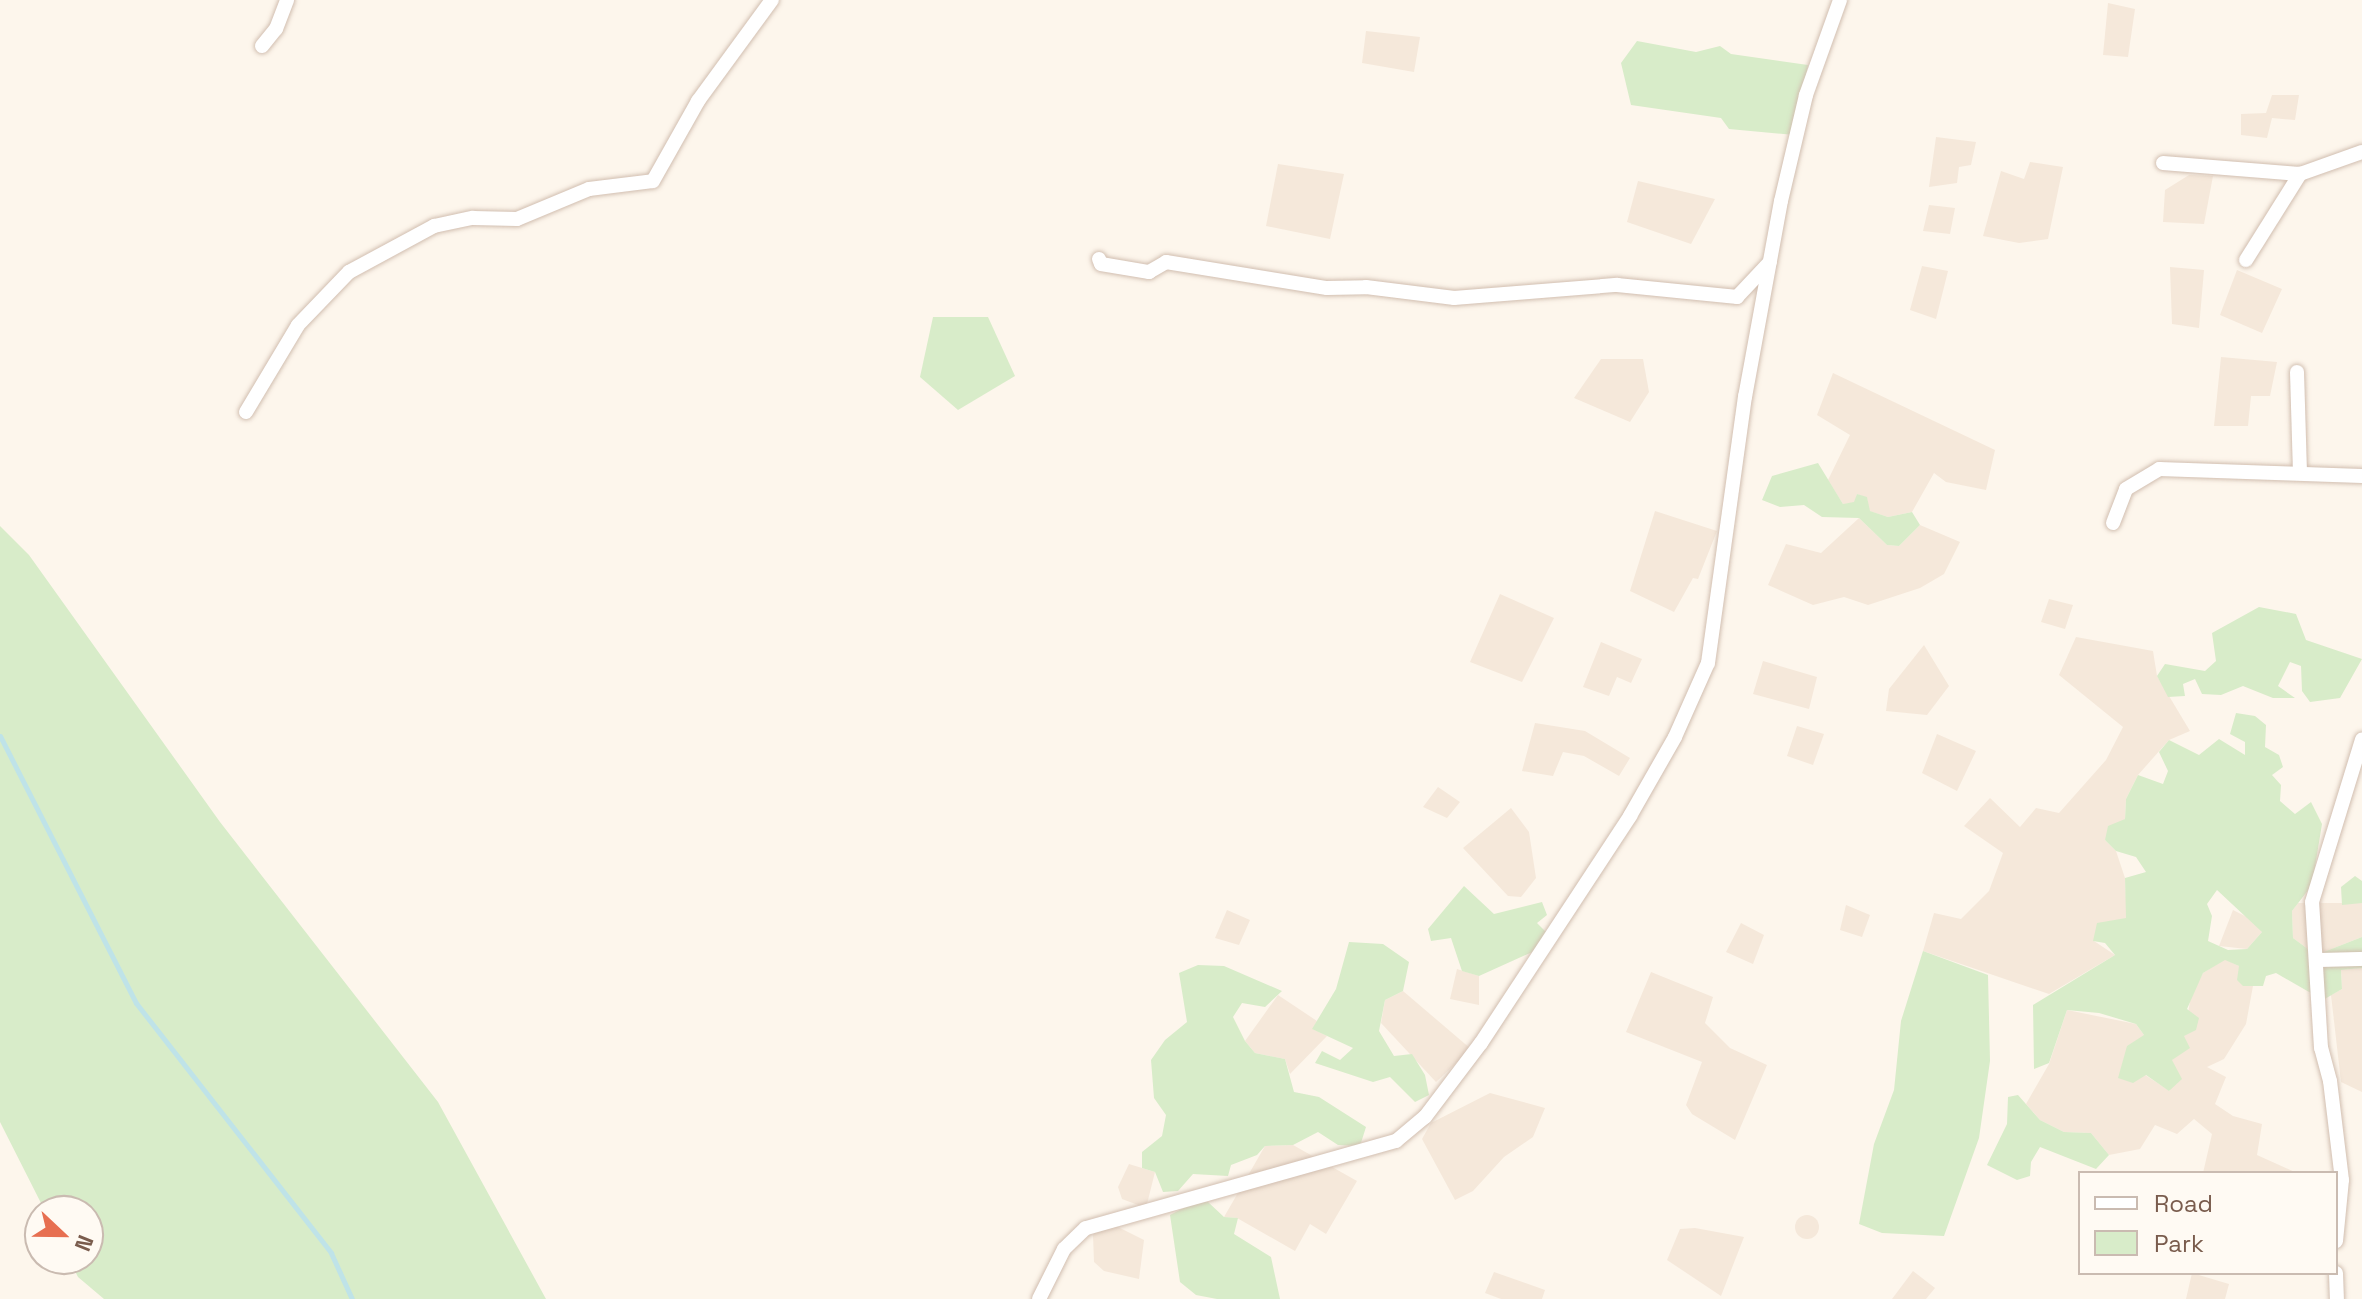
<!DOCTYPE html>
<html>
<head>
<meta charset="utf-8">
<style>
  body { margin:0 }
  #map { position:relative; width:2362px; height:1299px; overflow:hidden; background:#fdf6ec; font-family:"Space Grotesk",sans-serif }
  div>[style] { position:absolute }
  .residential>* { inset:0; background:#f5e8da }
  .round { border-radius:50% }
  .green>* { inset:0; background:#d8ecc9 }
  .stream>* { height:5px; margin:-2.5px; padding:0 2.5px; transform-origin:2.5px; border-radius:2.5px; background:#bfe3e8 }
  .roads { filter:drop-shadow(0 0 2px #d1beb0) drop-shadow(0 0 2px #d1beb0) }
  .street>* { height:14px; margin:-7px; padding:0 7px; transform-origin:7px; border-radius:7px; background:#fff }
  span { translate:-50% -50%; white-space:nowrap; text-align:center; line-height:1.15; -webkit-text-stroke:6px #fffaf3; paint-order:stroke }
  .legend { position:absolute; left:2078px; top:1171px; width:260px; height:104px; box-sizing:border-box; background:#fffaf3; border:2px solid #cabbb1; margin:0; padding:10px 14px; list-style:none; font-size:24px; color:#7a5c4d }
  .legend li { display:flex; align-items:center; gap:16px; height:40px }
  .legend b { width:40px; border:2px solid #cabbb1 }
  .north { position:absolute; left:24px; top:1195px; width:80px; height:80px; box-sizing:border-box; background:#fffaf3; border:2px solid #cabbb1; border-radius:50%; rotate:112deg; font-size:22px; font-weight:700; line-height:32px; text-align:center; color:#7a5c4d }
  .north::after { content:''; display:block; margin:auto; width:28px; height:36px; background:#e76f51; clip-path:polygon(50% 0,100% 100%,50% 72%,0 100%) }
</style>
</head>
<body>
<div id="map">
  <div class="residential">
    <div style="clip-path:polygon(2108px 3px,2135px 9px,2128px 57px,2103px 55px)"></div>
    <div style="clip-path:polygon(1366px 31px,1420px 37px,1414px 72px,1362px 63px)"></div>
    <div style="clip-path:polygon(2272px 95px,2299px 95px,2295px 120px,2272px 118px,2267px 138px,2241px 135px,2241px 114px,2266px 113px)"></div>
    <div style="clip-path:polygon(1936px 137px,1976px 142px,1971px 165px,1959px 167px,1957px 183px,1929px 187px)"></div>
    <div style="clip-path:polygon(2030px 162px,2063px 167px,2048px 239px,2019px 243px,1983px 236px,2001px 171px,2024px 179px)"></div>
    <div style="clip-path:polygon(1278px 164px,1344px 174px,1330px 239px,1266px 226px)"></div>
    <div style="clip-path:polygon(2189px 175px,2213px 176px,2204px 224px,2163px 222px,2165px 190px)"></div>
    <div style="clip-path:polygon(1638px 181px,1715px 199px,1691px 244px,1627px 222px)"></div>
    <div style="clip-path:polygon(1929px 205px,1955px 208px,1950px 234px,1923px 231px)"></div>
    <div style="clip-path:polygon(1922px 266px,1948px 271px,1936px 319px,1910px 310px)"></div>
    <div style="clip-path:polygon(2170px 267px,2204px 270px,2199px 328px,2172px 324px)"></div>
    <div style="clip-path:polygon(2237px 270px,2282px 289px,2262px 333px,2220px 315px)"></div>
    <div style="clip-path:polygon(2221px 357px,2277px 362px,2270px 396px,2251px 396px,2248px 426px,2214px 426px)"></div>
    <div style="clip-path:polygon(1601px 359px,1643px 359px,1649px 392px,1630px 422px,1574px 398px)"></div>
    <div style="clip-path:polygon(1833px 373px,1995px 450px,1986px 490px,1946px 482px,1934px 473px,1912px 512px,1888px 517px,1869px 511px,1867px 498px,1857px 494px,1855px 503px,1843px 504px,1828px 480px,1850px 435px,1817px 415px)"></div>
    <div style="clip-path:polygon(1655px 511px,1717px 531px,1698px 579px,1693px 578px,1674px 612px,1630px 591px)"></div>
    <div style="clip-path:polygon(1859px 518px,1887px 545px,1899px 546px,1920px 525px,1960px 542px,1944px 574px,1920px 588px,1868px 605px,1844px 597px,1813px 605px,1768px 585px,1786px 544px,1821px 553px)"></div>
    <div style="clip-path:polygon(1500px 594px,1554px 618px,1522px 682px,1470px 662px)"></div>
    <div style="clip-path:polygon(2049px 599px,2073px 605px,2065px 629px,2041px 622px)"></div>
    <div style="clip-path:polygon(2076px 637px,2153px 651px,2157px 676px,2190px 731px,2169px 740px,2138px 775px,2126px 799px,2125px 819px,2105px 840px,2116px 851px,2125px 878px,2127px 918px,2094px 941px,2115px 955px,2049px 994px,1923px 951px,1934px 913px,1961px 919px,1989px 891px,2003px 853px,1964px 826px,1990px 798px,2020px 827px,2036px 808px,2059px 813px,2106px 760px,2123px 727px,2059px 675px)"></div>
    <div style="clip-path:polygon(1601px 642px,1642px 659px,1631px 683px,1617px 677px,1609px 696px,1583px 687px)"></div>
    <div style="clip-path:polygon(1924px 645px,1949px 686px,1927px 715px,1886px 711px,1889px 689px)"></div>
    <div style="clip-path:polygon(1763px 661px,1817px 677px,1809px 709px,1753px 694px)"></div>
    <div style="clip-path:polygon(1535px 723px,1585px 731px,1630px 758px,1619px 776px,1584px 756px,1563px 752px,1553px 776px,1522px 771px)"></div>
    <div style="clip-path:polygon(1797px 726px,1824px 734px,1813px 765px,1787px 756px)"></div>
    <div style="clip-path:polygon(1937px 734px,1976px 751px,1957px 791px,1922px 773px)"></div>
    <div style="clip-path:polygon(1438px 787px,1460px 802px,1447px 818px,1423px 807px)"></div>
    <div style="clip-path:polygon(1511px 808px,1529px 832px,1536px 878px,1521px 897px,1508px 896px,1463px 848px)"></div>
    <div style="clip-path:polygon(2298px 903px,2362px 903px,2362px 937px,2316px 955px,2293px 938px,2292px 911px)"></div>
    <div style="clip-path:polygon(1846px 905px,1870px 915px,1862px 937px,1840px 930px)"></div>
    <div style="clip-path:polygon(1227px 910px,1250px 920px,1239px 945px,1215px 938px)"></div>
    <div style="clip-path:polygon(2233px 910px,2255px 921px,2262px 932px,2247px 949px,2219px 946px)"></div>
    <div style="clip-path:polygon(1741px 923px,1764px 935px,1753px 964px,1726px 952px)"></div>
    <div style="clip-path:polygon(2225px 959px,2239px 966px,2243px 986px,2253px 986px,2246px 1024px,2224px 1059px,2207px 1067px,2226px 1077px,2215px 1104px,2233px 1116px,2262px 1124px,2257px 1155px,2297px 1173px,2203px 1173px,2212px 1134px,2194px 1119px,2177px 1134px,2155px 1125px,2140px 1149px,2109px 1155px,2091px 1133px,2064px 1132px,2040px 1120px,2026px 1104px,2049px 1064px,2067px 1010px,2136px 1024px,2144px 1035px,2145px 1075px,2170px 1091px,2172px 1060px,2184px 1036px,2191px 996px,2203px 973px)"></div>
    <div style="clip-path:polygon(2362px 968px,2362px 1092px,2341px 1082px,2331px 995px,2342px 989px,2341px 970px)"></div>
    <div style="clip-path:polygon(1457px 969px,1479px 976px,1479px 1005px,1450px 999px)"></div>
    <div style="clip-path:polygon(1651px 972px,1713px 997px,1705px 1023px,1730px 1048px,1767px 1065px,1735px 1140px,1692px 1114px,1686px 1105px,1702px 1062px,1626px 1032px)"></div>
    <div style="clip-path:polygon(1403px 991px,1471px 1049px,1436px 1082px,1381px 1023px,1385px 1000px)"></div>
    <div style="clip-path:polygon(1278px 995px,1317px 1021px,1313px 1029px,1327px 1036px,1290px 1074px,1285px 1059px,1255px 1053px,1245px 1041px)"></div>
    <div style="clip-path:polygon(1490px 1093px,1545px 1108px,1533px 1137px,1504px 1157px,1473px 1191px,1455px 1200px,1422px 1139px,1431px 1123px)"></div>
    <div style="clip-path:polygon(1293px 1145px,1357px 1181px,1326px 1234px,1310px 1224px,1295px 1251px,1237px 1218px,1224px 1217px,1265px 1146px)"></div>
    <div style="clip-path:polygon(1129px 1164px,1155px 1172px,1146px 1208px,1122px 1199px,1118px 1187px)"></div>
    <div class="round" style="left:1795px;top:1215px;width:24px;height:24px"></div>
    <div style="clip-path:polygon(1100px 1218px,1144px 1240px,1139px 1279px,1104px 1271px,1094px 1262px,1093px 1235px)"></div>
    <div style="clip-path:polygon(1695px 1228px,1744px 1237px,1721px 1296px,1667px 1260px,1680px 1229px)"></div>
    <div style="clip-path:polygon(1913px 1271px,1935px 1288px,1926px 1299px,1892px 1299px)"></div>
    <div style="clip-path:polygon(1494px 1272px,1545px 1290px,1542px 1299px,1501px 1299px,1485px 1293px)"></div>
    <div style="clip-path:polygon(2192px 1273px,2229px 1284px,2225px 1299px,2186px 1299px)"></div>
  </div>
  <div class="green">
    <div style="clip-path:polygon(1637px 41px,1696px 52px,1720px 46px,1731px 54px,1808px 65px,1795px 135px,1729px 129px,1721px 118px,1631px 105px,1621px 63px)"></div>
    <div style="clip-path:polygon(933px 317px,988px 317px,1015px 376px,958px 410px,920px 377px)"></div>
    <div style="clip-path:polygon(1818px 463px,1843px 504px,1854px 502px,1857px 494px,1867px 497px,1870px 511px,1888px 517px,1912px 512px,1920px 525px,1899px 546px,1887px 545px,1859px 518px,1822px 517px,1804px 505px,1780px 507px,1762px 500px,1772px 476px)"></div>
    <div style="clip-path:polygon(0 526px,29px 555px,220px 822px,438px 1102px,546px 1299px,104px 1299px,78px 1277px,69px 1259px,88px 1259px,88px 1211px,45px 1211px,0 1122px)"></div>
    <div style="clip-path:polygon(2259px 607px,2296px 614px,2306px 640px,2362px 659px,2340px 698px,2310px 702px,2302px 691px,2301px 666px,2290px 662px,2278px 686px,2295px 698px,2273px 698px,2243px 686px,2221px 695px,2202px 694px,2195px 679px,2183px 684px,2185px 696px,2168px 697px,2157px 676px,2165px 664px,2205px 671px,2216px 661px,2212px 633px)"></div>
    <div style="clip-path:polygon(evenodd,2236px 713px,2255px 716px,2266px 725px,2265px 747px,2279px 755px,2283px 767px,2272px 775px,2281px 785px,2280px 801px,2295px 814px,2311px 802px,2322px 824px,2312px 885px,2292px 911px,2293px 938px,2316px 955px,2362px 937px,2362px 968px,2341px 970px,2342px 989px,2323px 1000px,2276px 973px,2266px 976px,2263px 986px,2243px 986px,2237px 980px,2239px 966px,2225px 960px,2203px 973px,2187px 1009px,2199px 1018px,2196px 1030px,2184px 1036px,2190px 1048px,2172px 1060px,2182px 1079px,2169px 1091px,2146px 1075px,2133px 1083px,2118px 1078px,2127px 1046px,2144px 1035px,2136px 1024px,2099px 1013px,2067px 1010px,2049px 1063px,2034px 1069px,2033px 1005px,2115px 955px,2105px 943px,2093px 941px,2097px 923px,2126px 918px,2125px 878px,2146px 872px,2136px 857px,2116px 851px,2105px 840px,2108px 826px,2125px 819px,2126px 799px,2138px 775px,2163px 784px,2168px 771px,2159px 752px,2169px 740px,2199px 755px,2219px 739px,2245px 755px,2245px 742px,2230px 734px,2236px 713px,2217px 890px,2262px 932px,2247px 949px,2228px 950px,2208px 941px,2212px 916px,2207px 904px,2217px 890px)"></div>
    <div style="clip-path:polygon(2355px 876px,2362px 881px,2362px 903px,2342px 905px,2341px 887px)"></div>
    <div style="clip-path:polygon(1464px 886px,1494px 914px,1542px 902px,1547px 915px,1537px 923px,1547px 933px,1541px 948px,1479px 976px,1462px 971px,1451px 938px,1431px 941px,1428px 929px)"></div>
    <div style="clip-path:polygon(1349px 942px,1383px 944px,1409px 962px,1403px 991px,1385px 1000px,1379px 1031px,1394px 1056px,1412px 1054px,1425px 1075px,1429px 1095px,1415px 1102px,1390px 1077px,1373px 1082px,1315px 1063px,1322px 1051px,1340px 1060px,1353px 1048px,1312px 1029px,1336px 989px)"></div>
    <div style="clip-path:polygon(1923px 951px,1988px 975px,1990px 1061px,1979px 1138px,1944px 1236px,1882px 1233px,1859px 1224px,1874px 1144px,1894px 1090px,1901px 1021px)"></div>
    <div style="clip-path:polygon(1198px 965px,1224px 966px,1282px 991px,1265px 1007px,1242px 1003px,1233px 1017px,1245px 1041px,1255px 1053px,1285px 1059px,1294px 1092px,1319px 1097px,1366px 1127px,1360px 1146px,1338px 1145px,1318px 1132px,1293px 1145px,1265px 1146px,1257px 1155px,1231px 1165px,1228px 1176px,1193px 1174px,1178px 1191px,1163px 1192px,1155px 1172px,1142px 1168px,1142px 1152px,1162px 1136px,1166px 1115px,1154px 1098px,1151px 1060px,1165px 1040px,1187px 1022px,1179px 973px)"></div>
    <div style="clip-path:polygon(2018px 1095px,2040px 1120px,2064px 1132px,2091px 1133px,2109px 1155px,2096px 1169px,2040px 1147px,2031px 1162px,2030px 1176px,2017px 1180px,1987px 1165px,2007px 1124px,2008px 1097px)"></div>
    <div style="clip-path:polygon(1195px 1202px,1208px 1202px,1224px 1217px,1238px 1218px,1234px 1234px,1271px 1257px,1280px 1299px,1217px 1299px,1196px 1295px,1180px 1282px,1170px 1215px)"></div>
  </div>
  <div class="stream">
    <div style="left:0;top:736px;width:300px;rotate:63deg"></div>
    <div style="left:136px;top:1003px;width:317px;rotate:52deg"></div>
    <div style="left:331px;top:1253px;width:51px;rotate:65.5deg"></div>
  </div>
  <div class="roads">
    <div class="street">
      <div style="left:262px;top:46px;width:22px;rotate:-51deg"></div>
      <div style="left:276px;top:29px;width:31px;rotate:-69deg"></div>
      <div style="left:2163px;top:163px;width:137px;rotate:4.6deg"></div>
      <div style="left:2300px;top:174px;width:66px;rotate:-19.5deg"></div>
      <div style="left:1099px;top:259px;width:5px;rotate:68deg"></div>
      <div style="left:1101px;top:264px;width:49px;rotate:9.5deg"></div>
      <div style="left:1149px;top:272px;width:20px;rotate:-30deg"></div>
      <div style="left:1166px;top:262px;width:163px;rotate:9.2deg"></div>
      <div style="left:1327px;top:288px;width:39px;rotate:-1deg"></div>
      <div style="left:1366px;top:287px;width:89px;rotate:7.1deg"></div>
      <div style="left:1454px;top:298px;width:164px;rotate:-4.6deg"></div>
      <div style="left:1617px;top:285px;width:121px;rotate:5.7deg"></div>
      <div style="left:1737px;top:297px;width:48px;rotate:-46.7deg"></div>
      <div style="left:2246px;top:260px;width:102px;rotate:-57.9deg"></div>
      <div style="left:2297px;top:372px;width:100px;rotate:88.3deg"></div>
      <div style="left:246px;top:412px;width:101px;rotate:-59.1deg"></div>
      <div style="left:298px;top:325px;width:74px;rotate:-46.1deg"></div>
      <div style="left:349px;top:272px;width:97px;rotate:-28.4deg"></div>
      <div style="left:434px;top:226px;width:40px;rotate:-12deg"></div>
      <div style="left:473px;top:218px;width:44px;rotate:1.3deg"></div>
      <div style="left:517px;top:219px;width:78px;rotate:-22.6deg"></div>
      <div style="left:589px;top:189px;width:64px;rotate:-7.1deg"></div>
      <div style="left:653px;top:181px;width:92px;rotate:-60.6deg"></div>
      <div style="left:698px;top:101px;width:125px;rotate:-53.8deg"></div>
      <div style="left:2113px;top:523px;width:36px;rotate:-69deg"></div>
      <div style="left:2126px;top:489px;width:39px;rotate:-31deg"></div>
      <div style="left:2159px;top:469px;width:203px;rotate:2deg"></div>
      <div style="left:2317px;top:960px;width:45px;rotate:-1.3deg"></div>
      <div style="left:2336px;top:1241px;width:61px;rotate:-84.4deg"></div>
      <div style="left:2342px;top:1180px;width:100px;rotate:-96.9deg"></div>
      <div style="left:2330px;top:1081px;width:34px;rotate:-105deg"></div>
      <div style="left:2321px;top:1048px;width:146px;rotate:-93.5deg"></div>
      <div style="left:2312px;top:902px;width:170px;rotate:-72.9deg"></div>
      <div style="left:2336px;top:1273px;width:26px;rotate:88deg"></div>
      <div style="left:1039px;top:1299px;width:56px;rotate:-63.4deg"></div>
      <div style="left:1064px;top:1249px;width:30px;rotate:-44deg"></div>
      <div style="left:1086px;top:1228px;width:322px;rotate:-15.7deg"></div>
      <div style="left:1396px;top:1141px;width:38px;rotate:-40deg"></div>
      <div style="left:1425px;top:1117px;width:93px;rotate:-52.9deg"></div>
      <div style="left:1481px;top:1043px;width:272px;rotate:-56.7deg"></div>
      <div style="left:1630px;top:816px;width:91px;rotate:-60.3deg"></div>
      <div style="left:1675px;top:737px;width:81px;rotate:-66deg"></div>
      <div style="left:1708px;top:663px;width:269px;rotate:-82.1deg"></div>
      <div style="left:1745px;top:397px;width:199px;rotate:-79.6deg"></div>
      <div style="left:1781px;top:201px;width:109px;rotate:-76.7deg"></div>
      <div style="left:1806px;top:95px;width:101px;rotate:-70.3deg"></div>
    </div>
  </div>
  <ul class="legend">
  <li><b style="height:10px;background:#fff"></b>Road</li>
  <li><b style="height:22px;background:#d8ecc9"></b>Park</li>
  </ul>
  <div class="north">N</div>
</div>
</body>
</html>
